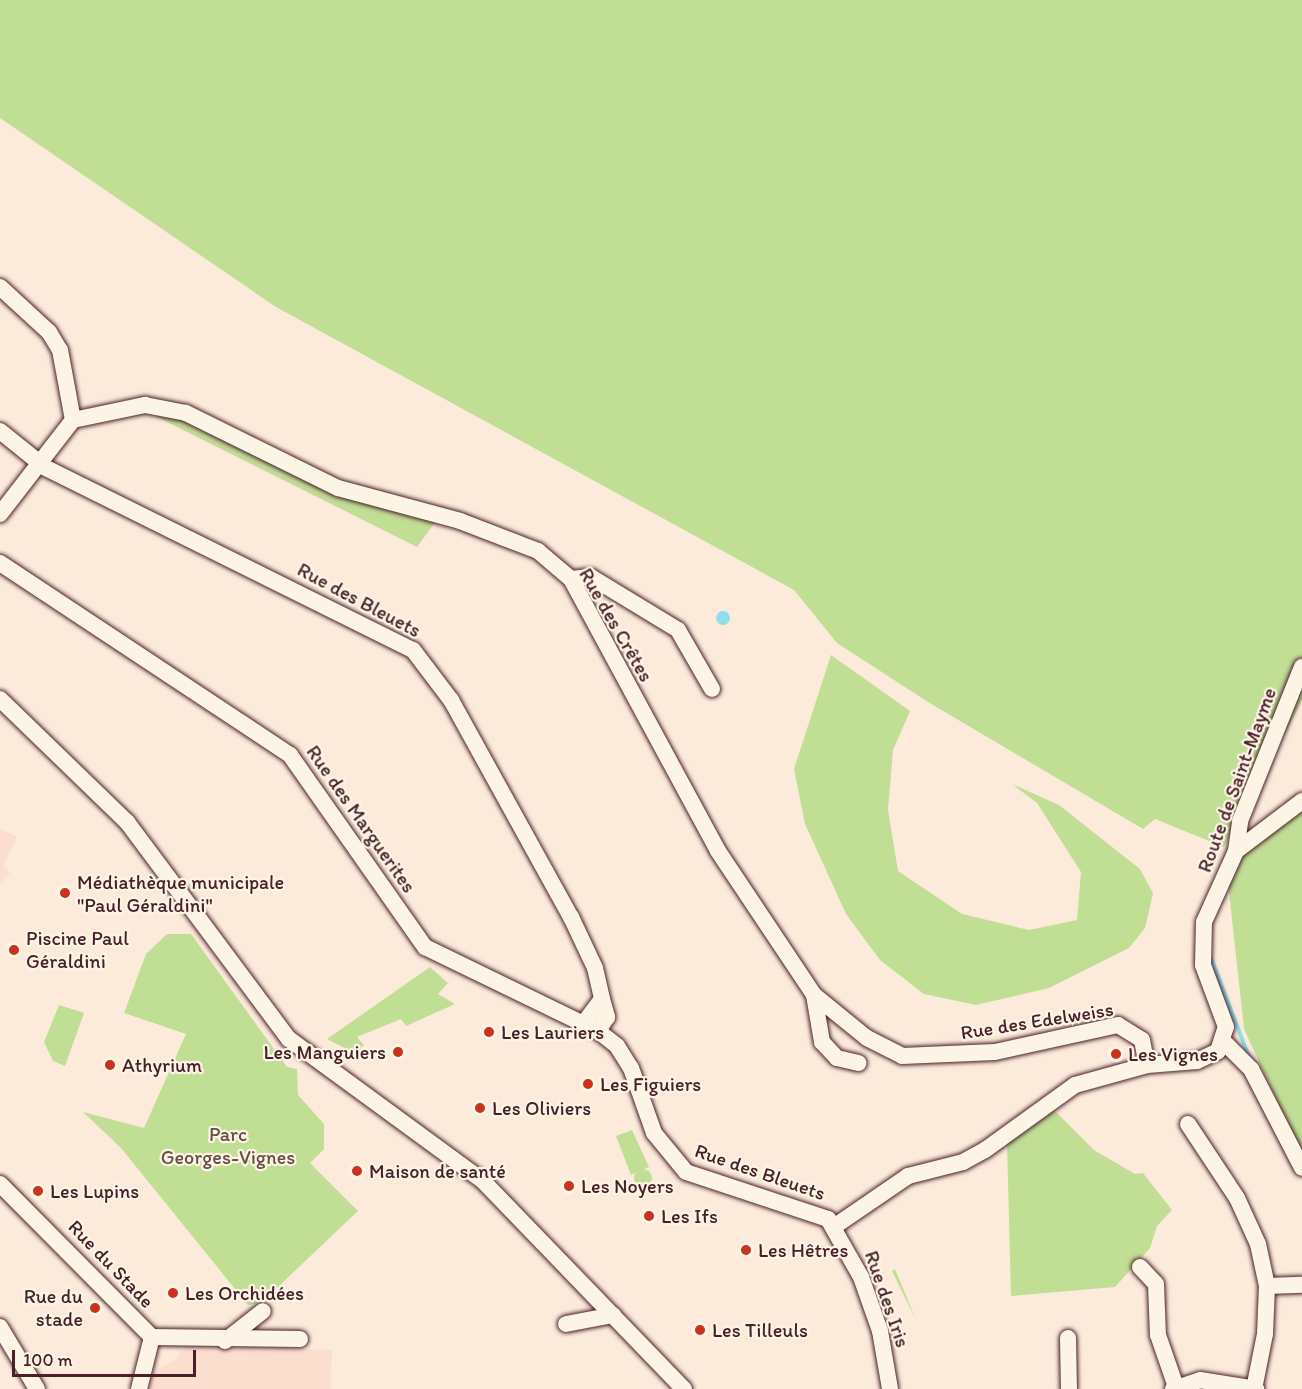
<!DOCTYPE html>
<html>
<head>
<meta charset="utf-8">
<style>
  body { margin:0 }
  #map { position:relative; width:1302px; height:1389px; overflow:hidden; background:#fcebdb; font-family:Itim,sans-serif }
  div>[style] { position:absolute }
  .built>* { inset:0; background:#fcdecf }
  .green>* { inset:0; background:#c1de95 }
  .round { border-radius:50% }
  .water>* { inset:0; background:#8fdfeb }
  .stream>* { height:4px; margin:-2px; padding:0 2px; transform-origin:2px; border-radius:2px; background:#8fdfeb }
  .roads { filter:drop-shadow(0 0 2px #4a1f2b) drop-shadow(0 0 2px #4a1f2b) }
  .minor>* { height:16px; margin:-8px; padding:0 8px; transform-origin:8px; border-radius:8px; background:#fcf5e5 }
  .dots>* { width:16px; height:16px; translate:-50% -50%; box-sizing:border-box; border:3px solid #fcf5e5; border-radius:50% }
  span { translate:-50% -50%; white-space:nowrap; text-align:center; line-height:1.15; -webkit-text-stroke:4.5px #fcf5e5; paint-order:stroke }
  .street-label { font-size:20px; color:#4a1f2b }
  .poi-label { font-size:20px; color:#4a1f2b }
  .left { translate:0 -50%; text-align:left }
  .right { translate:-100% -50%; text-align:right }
  .park-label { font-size:20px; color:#684f46 }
  .scale { position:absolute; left:12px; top:1350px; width:184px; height:27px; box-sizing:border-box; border:3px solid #4a1f2b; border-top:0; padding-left:8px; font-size:18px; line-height:21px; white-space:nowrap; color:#4a1f2b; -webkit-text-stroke:4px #fcf5e5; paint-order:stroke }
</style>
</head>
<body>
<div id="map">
  <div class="built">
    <div style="clip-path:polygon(0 829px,17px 837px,3px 865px,10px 873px,0 883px)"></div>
    <div style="clip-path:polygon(186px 1346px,332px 1350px,331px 1389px,150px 1389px,154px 1371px,176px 1359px)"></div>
  </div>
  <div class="green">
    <div style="clip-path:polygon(0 0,1302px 0,1302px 701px,1224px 847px,1155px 819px,1143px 829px,928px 702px,837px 643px,794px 590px,276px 307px,0 118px)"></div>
    <div style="clip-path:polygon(155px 416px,183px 418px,436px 521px,417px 547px)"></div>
    <div style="clip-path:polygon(831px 655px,910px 711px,893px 750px,888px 810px,898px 871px,962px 914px,1029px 930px,1077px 920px,1081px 872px,1037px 803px,1012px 784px,1059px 805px,1140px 869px,1153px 893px,1145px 928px,1129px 948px,1049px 988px,976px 1005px,924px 994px,880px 960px,846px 914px,805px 824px,794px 769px)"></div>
    <div style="clip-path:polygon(1302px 803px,1302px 1156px,1244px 1029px,1226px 864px)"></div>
    <div style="clip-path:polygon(167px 934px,191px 934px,287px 1067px,297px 1069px,298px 1095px,324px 1124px,324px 1149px,310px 1163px,358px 1211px,261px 1303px,248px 1305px,121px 1148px,83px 1112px,144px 1128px,186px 1034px,124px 1013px,146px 954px)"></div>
    <div style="clip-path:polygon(430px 967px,448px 983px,438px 994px,455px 1004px,406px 1026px,401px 1019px,357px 1037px,364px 1045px,354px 1053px,327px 1039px)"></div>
    <div style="clip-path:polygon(59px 1005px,84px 1013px,65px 1066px,53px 1061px,44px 1042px)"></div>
    <div style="clip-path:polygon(1053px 1109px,1094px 1150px,1135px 1174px,1143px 1173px,1172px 1210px,1157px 1226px,1150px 1248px,1115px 1287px,1011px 1296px,1007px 1144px)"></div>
    <div style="clip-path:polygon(632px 1130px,649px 1167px,631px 1175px,616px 1136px)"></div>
    <div class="round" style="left:634px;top:1169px;width:18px;height:18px"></div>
    <div style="clip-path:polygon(895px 1269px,916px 1320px,892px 1271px)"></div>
  </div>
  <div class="water">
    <div class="round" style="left:716px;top:611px;width:14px;height:14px"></div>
  </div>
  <div class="stream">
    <div style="left:1211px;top:958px;width:106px;rotate:69deg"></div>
  </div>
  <div class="roads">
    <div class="minor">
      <div style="left:0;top:287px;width:67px;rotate:42.6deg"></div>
      <div style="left:49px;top:332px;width:21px;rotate:59deg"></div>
      <div style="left:60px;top:350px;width:71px;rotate:79.5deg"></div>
      <div style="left:73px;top:420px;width:74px;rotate:-11.8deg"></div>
      <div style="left:145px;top:405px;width:42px;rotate:11deg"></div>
      <div style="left:186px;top:413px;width:169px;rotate:26.3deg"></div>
      <div style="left:338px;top:488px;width:126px;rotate:15.1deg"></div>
      <div style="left:460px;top:521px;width:84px;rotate:21deg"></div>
      <div style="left:538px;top:551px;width:43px;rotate:40.3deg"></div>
      <div style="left:571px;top:579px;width:309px;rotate:61.6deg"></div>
      <div style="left:718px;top:851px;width:173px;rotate:56.3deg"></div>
      <div style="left:814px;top:995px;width:48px;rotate:80.3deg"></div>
      <div style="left:822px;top:1042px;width:22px;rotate:47deg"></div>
      <div style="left:837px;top:1058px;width:22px;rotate:13deg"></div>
      <div style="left:0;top:431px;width:59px;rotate:38.8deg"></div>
      <div style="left:46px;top:468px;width:410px;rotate:26.4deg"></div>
      <div style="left:413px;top:650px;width:63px;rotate:52.8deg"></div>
      <div style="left:451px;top:700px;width:248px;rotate:61.1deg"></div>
      <div style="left:571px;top:917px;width:56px;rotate:64.8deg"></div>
      <div style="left:595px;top:968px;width:32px;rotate:77deg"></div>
      <div style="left:0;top:514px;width:119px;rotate:-52.2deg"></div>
      <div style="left:0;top:563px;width:348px;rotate:33.5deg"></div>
      <div style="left:290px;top:755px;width:235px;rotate:54.9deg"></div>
      <div style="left:425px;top:947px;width:192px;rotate:25.9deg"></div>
      <div style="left:598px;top:1031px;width:24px;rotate:38deg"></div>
      <div style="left:617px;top:1046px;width:26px;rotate:58deg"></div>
      <div style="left:631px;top:1068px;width:69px;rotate:70.5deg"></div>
      <div style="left:654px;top:1133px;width:50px;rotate:50.6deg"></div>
      <div style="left:686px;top:1172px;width:150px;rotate:18.3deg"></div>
      <div style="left:828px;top:1219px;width:67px;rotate:60.4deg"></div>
      <div style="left:861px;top:1277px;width:57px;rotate:70.6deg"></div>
      <div style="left:880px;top:1331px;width:59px;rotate:80.2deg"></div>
      <div style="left:571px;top:579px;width:20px;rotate:-6deg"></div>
      <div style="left:591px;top:577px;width:102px;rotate:31.3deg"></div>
      <div style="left:678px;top:630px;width:68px;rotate:60deg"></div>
      <div style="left:0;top:699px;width:177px;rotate:44.1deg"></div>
      <div style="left:127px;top:822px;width:271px;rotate:53.3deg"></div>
      <div style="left:289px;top:1039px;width:239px;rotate:36.2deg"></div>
      <div style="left:482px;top:1180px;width:291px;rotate:46deg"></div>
      <div style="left:1236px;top:851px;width:83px;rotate:-37.1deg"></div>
      <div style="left:814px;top:995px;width:68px;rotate:39.1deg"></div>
      <div style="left:867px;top:1038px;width:39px;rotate:27deg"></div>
      <div style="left:902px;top:1056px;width:93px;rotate:-2.5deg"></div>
      <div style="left:995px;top:1052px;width:126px;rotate:-12.4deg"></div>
      <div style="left:1118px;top:1025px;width:28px;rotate:32deg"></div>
      <div style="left:1142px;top:1040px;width:25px;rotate:79deg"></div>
      <div style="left:583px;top:1024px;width:31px;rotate:-53deg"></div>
      <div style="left:602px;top:999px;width:19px;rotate:74deg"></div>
      <div style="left:607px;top:1017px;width:17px;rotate:123deg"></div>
      <div style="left:1223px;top:1041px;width:40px;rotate:45deg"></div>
      <div style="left:1251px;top:1069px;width:111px;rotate:62.7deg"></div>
      <div style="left:1188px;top:1124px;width:89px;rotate:56.5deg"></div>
      <div style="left:1237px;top:1198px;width:51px;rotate:65.5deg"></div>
      <div style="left:1258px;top:1244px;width:43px;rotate:77.9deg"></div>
      <div style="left:1267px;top:1286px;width:48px;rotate:92.4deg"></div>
      <div style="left:1265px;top:1334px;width:56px;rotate:101.3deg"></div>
      <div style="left:0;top:1184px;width:216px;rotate:45.2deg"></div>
      <div style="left:835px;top:1226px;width:88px;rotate:-34.4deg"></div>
      <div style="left:908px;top:1176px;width:57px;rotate:-14.3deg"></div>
      <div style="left:963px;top:1162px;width:25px;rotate:-29deg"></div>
      <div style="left:985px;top:1150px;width:111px;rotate:-35.8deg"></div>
      <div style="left:1075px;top:1085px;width:75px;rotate:-15.5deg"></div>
      <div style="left:1147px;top:1065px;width:50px;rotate:-4.6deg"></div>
      <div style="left:1197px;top:1061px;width:23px;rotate:-25deg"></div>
      <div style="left:1218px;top:1051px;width:25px;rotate:-72deg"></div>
      <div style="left:1226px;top:1027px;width:66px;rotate:-110.4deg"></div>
      <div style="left:1203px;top:965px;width:43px;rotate:-88.7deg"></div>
      <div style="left:1204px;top:922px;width:78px;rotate:-65.7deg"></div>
      <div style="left:1236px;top:851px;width:30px;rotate:-82deg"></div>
      <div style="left:1240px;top:821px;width:166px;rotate:-68.1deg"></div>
      <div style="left:1140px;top:1267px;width:23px;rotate:47deg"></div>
      <div style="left:1156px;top:1284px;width:51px;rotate:87.8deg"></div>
      <div style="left:1158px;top:1335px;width:55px;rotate:70.9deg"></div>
      <div style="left:1267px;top:1286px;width:35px;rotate:-2deg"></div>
      <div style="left:566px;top:1324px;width:48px;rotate:-10.8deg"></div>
      <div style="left:0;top:1327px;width:72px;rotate:59.2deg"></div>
      <div style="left:152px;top:1337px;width:148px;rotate:0.8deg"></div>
      <div style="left:1068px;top:1338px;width:51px;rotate:88.9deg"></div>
      <div style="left:225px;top:1341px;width:48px;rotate:-38.3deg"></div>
      <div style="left:139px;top:1389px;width:54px;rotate:-76deg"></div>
      <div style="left:1173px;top:1389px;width:28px;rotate:-18deg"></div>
      <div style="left:1200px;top:1380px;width:57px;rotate:9.1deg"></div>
    </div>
  </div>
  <div class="dots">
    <div style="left:65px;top:893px;background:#c8321e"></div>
    <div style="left:14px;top:950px;background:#c8321e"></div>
    <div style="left:489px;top:1032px;background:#c8321e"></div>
    <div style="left:398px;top:1052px;background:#c8321e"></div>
    <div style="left:1116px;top:1054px;background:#c8321e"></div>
    <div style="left:110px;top:1065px;background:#c8321e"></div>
    <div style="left:588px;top:1084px;background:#c8321e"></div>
    <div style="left:480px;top:1108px;background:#c8321e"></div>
    <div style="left:357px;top:1171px;background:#c8321e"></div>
    <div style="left:569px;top:1186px;background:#c8321e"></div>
    <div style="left:38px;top:1191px;background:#c8321e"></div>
    <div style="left:649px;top:1216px;background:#c8321e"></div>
    <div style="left:746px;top:1250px;background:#c8321e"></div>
    <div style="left:173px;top:1293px;background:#c8321e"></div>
    <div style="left:95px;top:1308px;background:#c8321e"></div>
    <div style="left:700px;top:1330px;background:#c8321e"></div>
  </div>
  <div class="street-label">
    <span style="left:359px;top:600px;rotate:28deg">Rue des Bleuets</span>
    <span style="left:616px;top:625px;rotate:60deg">Rue des Crêtes</span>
    <span style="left:1237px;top:780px;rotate:-70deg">Route de Saint-Mayme</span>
    <span style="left:361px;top:819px;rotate:55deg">Rue des Marguerites</span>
    <span style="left:1037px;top:1021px;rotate:-9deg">Rue des Edelweiss</span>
    <span style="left:760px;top:1172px;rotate:19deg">Rue des Bleuets</span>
    <span style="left:111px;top:1264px;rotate:46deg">Rue du Stade</span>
    <span style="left:887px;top:1299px;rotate:71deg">Rue des Iris</span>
  </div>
  <div class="poi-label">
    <span class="left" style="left:77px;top:894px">Médiathèque municipale<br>"Paul Géraldini"</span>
    <span class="left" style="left:26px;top:950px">Piscine Paul<br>Géraldini</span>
    <span class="left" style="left:501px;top:1032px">Les Lauriers</span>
    <span class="right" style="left:386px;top:1052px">Les Manguiers</span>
    <span class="left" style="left:1128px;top:1054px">Les Vignes</span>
    <span class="left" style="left:122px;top:1065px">Athyrium</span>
    <span class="left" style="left:600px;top:1084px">Les Figuiers</span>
    <span class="left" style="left:492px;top:1108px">Les Oliviers</span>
    <span class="left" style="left:369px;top:1171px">Maison de santé</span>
    <span class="left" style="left:581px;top:1186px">Les Noyers</span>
    <span class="left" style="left:50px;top:1191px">Les Lupins</span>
    <span class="left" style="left:661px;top:1216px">Les Ifs</span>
    <span class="left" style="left:758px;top:1250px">Les Hêtres</span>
    <span class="left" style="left:185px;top:1293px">Les Orchidées</span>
    <span class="right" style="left:83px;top:1308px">Rue du<br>stade</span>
    <span class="left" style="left:712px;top:1330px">Les Tilleuls</span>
  </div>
  <div class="park-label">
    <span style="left:228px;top:1146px">Parc<br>Georges-Vignes</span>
  </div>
  <div class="scale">100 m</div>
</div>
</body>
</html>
